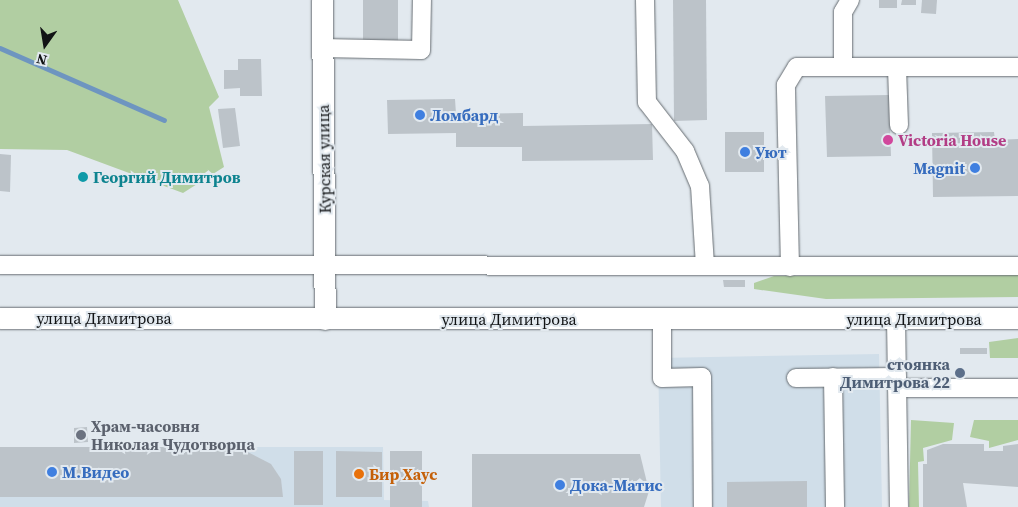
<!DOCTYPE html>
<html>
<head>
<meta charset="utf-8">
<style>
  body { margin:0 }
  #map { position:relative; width:1018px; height:507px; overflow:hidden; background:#e2e9ef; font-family:"Source Serif 4",serif }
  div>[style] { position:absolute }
  .built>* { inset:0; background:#d0dee9 }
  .green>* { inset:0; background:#b1cea2 }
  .stream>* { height:5px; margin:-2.5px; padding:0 2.5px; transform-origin:2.5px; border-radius:2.5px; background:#6e95c0 }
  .building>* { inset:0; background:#bcc3c9 }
  .roads { filter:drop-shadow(0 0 1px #666c71) drop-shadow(0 0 1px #666c71) }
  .minor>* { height:18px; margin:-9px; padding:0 9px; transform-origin:9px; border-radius:9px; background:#fff }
  .major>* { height:21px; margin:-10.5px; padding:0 10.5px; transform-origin:10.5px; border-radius:10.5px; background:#fff }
  .dots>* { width:14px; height:14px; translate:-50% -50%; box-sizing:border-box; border:2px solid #e2e9ef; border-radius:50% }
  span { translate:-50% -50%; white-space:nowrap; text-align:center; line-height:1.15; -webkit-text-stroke:4px #e2e9ef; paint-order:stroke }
  .shop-label { font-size:16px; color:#366cbe; font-weight:700 }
  .left { translate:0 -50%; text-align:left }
  .right { translate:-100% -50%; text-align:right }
  .hotel-label { font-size:16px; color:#b23c85; font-weight:700 }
  .street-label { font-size:16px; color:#111315 }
  .culture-label { font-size:16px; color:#0d838f; font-weight:700 }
  .service-label { font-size:16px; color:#4e5e75; font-weight:700 }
  .worship-label { font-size:16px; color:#5b616d; font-weight:700 }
  .food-label { font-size:16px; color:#c56008; font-weight:700 }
  .north { position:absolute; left:20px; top:20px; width:50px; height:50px; -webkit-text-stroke:4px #e2e9ef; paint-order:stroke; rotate:193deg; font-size:14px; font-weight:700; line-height:20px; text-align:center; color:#111315 }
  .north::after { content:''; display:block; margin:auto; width:18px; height:22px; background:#111315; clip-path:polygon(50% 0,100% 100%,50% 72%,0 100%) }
</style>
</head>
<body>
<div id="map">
  <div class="built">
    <div style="clip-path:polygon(879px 354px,882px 507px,661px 507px,658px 358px)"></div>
    <div style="clip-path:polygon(0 447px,383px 447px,384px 500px,428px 501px,429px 507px,0 507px)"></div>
  </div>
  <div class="green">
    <div style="clip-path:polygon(0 0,178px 0,219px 97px,209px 107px,224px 167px,183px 193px,67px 150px,0 149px)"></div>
    <div style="clip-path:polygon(1018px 275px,1018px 297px,826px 299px,754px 289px,754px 283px,774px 276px)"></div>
    <div style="clip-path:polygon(1018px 338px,1018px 358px,990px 358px,989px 342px)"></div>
    <div style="clip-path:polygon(911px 420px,954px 423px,952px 440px,923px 448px,924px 461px,918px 462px,919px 507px,909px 507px)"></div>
    <div style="clip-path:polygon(974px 420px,1018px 420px,1018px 440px,989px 448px,989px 441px,970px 437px)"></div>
  </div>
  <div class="stream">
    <div style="left:0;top:48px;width:179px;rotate:23.7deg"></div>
  </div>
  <div class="building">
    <div style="clip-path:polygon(363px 0,398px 0,398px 42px,363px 42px)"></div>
    <div style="clip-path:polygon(673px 0,706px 0,707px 120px,674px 121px)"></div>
    <div style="clip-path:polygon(879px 0,897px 0,897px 8px,879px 8px)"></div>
    <div style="clip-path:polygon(902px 0,916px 0,916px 5px,901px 5px)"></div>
    <div style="clip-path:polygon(922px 0,937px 0,936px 14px,921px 13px)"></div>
    <div style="clip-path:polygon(238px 59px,261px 59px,262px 96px,240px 96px,240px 88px,224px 89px,224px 70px,238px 70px)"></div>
    <div style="clip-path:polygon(889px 95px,891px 156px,827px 157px,825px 96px)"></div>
    <div style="clip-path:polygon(455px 99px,456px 114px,523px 113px,523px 126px,652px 124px,653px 160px,522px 161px,522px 147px,456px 147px,456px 133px,388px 134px,387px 100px)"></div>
    <div style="clip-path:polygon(235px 108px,240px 146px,223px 148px,218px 109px)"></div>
    <div style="clip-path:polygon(725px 132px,764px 132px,764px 172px,725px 172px)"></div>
    <div style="clip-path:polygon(994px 132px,995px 140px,1018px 139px,1018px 196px,933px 197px,932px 133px)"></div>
    <div style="clip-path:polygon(0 154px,11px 155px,10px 192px,0 191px)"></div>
    <div style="clip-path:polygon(723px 280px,745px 280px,745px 287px,724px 287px)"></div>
    <div style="clip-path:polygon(960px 348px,987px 348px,987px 354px,960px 354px)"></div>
    <div style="clip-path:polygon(87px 427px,88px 442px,74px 443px,74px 428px)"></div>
    <div style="clip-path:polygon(943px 444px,984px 444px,984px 451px,1003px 451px,1003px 446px,1018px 444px,1018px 487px,963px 483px,967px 507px,923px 507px,923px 464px,927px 464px,927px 450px)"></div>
    <div style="clip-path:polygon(0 447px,238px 447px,271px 464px,281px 479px,283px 497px,0 497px)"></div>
    <div style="clip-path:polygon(294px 451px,323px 451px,323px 505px,294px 505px)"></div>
    <div style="clip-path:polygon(336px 451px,382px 452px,382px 497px,336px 497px)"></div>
    <div style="clip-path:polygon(390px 451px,422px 451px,422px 507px,390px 507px)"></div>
    <div style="clip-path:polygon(472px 454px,640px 454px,649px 491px,644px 507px,472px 507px)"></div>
    <div style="clip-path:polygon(807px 481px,807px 507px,727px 507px,727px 482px)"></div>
  </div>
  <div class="roads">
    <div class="minor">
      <div style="left:645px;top:0;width:102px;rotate:88.9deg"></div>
      <div style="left:647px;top:102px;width:62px;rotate:52.2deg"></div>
      <div style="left:685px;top:151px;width:38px;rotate:67deg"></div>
      <div style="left:700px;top:186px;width:79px;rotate:86.4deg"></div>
      <div style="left:322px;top:48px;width:99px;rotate:1.2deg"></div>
      <div style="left:421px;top:50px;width:50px;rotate:-88.9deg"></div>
      <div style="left:843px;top:65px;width:53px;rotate:-90deg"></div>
      <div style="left:843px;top:12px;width:14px;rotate:-60deg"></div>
      <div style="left:897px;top:68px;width:57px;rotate:88deg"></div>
      <div style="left:0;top:265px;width:1018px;rotate:0.06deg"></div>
      <div style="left:790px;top:267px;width:182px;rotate:-91.3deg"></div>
      <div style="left:786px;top:85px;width:21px;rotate:-59deg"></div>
      <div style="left:797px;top:67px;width:221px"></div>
      <div style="left:662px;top:319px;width:59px;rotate:90deg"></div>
      <div style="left:662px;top:378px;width:40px;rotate:-1.4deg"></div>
      <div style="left:702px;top:377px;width:130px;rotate:89.6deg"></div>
      <div style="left:896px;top:319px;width:188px;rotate:89.1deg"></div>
      <div style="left:833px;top:377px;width:130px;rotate:89.1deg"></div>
      <div style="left:796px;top:378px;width:101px;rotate:-0.6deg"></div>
      <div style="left:897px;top:388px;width:121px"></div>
    </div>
    <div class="major">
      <div style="left:322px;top:0;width:319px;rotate:89.5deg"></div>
      <div style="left:0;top:318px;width:1018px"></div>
    </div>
  </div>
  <div class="dots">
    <div style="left:420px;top:115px;background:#3f7fe0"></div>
    <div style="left:888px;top:140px;background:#d1479c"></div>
    <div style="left:745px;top:152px;background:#3f7fe0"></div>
    <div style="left:975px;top:168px;background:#3f7fe0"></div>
    <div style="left:83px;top:177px;background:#0f9aa8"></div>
    <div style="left:960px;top:373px;background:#5c6f8a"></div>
    <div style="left:81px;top:435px;background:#6b7280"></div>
    <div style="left:52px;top:472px;background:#3f7fe0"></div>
    <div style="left:359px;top:474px;background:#e8710a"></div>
    <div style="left:560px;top:485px;background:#3f7fe0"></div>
  </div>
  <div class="shop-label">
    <span class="left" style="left:430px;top:115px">Ломбард</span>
    <span class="left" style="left:755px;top:152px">Уют</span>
    <span class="right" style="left:965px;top:168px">Magnit</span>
    <span class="left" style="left:62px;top:472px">М.Видео</span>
    <span class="left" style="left:570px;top:485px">Дока-Матис</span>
  </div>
  <div class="hotel-label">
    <span class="left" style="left:898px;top:140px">Victoria House</span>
  </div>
  <div class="street-label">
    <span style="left:324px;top:159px;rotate:-91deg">Курская улица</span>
    <span style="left:104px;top:318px">улица Димитрова</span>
    <span style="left:509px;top:319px">улица Димитрова</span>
    <span style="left:914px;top:319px">улица Димитрова</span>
  </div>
  <div class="culture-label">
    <span class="left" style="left:93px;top:177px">Георгий Димитров</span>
  </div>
  <div class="service-label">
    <span class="right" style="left:950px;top:373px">стоянка<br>Димитрова 22</span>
  </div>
  <div class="worship-label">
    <span class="left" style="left:91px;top:435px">Храм-часовня<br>Николая Чудотворца</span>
  </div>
  <div class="food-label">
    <span class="left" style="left:369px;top:474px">Бир Хаус</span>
  </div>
  <div class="north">N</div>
</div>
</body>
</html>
